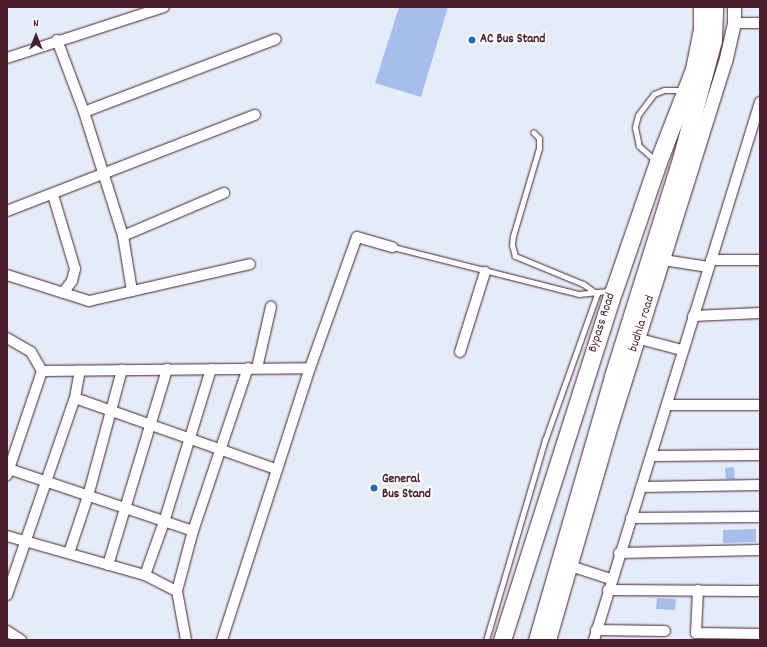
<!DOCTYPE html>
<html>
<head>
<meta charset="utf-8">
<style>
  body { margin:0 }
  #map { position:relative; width:767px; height:647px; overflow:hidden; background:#e5ecf9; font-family:Dekko,sans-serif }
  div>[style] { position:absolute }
  .building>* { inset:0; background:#a7beec }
  .roads { filter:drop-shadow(0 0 1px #4a1f2b) drop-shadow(0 0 1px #4a1f2b) }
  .service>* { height:5px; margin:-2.5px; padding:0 2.5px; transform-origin:2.5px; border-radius:2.5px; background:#fff }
  .minor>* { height:10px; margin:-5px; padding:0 5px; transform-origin:5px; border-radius:5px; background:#fff }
  .tertiary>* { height:13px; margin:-6.5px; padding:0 6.5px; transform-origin:6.5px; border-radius:6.5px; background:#fff }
  .primary>* { height:17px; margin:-8.5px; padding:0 8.5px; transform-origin:8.5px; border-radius:8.5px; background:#fff }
  .dots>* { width:11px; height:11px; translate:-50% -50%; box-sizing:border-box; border:2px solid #fff; border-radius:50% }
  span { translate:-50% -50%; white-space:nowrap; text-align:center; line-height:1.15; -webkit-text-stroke:4px #fff; paint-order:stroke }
  .poi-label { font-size:13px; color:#4a1f2b; font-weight:700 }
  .left { translate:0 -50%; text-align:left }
  .street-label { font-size:13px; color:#4a1f2b }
  .frame { position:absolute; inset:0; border:8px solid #4a1f2b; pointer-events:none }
  .north { position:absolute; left:16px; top:16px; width:40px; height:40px; -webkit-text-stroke:3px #fff; paint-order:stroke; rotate:0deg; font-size:11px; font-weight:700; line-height:16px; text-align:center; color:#4a1f2b }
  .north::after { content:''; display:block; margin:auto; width:14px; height:18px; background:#4a1f2b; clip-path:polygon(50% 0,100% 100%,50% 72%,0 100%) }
</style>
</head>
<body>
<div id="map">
  <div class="building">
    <div style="clip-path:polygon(399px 7px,448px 7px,421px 97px,375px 83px)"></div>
    <div style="clip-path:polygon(734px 467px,735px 479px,726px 479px,725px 468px)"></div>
    <div style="clip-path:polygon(756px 529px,756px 542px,723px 543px,723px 530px)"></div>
    <div style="clip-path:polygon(657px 598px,676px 599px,675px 610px,656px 609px)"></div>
  </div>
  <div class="roads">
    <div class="service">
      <div style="left:655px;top:160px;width:21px;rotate:-139deg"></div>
      <div style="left:639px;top:146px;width:19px;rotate:-102deg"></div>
      <div style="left:635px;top:127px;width:12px;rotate:-76deg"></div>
      <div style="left:638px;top:115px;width:26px;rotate:-53deg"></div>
      <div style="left:654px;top:94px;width:11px;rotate:-22deg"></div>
      <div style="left:664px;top:90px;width:19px"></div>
      <div style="left:393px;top:247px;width:192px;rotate:14.2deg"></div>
      <div style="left:579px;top:294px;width:31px;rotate:-6deg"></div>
      <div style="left:486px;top:640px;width:209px;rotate:-73.6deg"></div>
      <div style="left:545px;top:440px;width:155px;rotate:-70.4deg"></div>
      <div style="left:597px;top:294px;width:17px;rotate:-144deg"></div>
      <div style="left:583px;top:284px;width:74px;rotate:-157.6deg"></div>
      <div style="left:515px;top:256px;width:11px;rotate:-105deg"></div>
      <div style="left:512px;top:245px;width:9px;rotate:-84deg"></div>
      <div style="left:513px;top:236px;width:92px;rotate:-73.5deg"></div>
      <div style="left:539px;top:148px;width:10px;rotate:-90deg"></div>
      <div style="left:539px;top:138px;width:8px;rotate:-135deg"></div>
    </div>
    <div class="minor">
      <div style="left:734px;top:23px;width:26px"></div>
      <div style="left:57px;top:40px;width:77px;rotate:69.4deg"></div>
      <div style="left:84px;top:112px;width:130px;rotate:72.5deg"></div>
      <div style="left:123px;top:236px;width:56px;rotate:80.7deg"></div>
      <div style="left:7px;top:58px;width:165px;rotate:-18deg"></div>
      <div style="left:84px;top:112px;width:205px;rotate:-20.8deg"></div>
      <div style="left:53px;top:195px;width:77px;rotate:73.4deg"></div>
      <div style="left:75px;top:269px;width:12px;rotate:104deg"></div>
      <div style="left:72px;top:281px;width:15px;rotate:127deg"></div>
      <div style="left:7px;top:211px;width:266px;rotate:-21.2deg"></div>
      <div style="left:123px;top:236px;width:110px;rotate:-23.1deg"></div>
      <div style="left:657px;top:259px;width:52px;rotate:8.9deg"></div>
      <div style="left:711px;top:260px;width:49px"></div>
      <div style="left:7px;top:275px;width:86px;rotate:17.6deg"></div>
      <div style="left:89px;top:301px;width:165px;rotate:-12.9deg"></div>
      <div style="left:693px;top:316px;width:67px;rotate:-2.6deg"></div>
      <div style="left:632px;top:337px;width:52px;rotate:14.6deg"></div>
      <div style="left:7px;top:338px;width:28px;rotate:30deg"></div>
      <div style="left:31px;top:352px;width:22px;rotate:60deg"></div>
      <div style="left:42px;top:371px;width:110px;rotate:108.6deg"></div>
      <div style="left:460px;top:352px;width:84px;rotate:-72.6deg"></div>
      <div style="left:257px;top:368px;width:63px;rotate:-77.1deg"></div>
      <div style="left:42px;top:371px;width:268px;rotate:-0.6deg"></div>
      <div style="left:75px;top:398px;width:213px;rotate:19.5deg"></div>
      <div style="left:667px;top:405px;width:93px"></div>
      <div style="left:651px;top:456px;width:109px;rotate:-0.5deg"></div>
      <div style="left:9px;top:469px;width:194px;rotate:18.6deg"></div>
      <div style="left:641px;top:487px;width:119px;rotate:-1deg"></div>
      <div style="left:631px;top:518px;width:129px;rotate:-0.4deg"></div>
      <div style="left:7px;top:536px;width:143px;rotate:15.8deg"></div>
      <div style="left:145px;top:575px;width:36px;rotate:27deg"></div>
      <div style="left:69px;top:553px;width:60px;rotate:-71.6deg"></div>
      <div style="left:88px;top:496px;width:131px;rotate:-74.9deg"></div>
      <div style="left:619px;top:553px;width:141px;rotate:-1.2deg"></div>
      <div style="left:564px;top:564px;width:49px;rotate:17.7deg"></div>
      <div style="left:108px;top:565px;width:205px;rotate:-73.2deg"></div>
      <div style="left:145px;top:575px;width:56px;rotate:-70.3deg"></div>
      <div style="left:164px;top:522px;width:160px;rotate:-72.9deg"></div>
      <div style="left:608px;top:590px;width:152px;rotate:0.4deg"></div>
      <div style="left:698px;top:590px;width:43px;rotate:92.7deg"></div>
      <div style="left:696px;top:633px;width:64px;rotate:0.9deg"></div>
      <div style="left:7px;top:595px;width:208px;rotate:-71deg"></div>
      <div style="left:75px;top:398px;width:28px;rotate:-80deg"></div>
      <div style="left:596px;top:630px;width:69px;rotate:0.8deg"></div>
      <div style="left:7px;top:631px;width:17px;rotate:33deg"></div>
      <div style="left:186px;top:640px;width:50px;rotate:-100.4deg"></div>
      <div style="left:177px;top:591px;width:62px;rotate:-75.1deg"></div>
      <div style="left:193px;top:531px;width:172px;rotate:-71.4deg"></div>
      <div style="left:222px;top:640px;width:286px;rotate:-72.1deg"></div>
      <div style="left:310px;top:368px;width:139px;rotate:-70.3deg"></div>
      <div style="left:357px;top:237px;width:37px;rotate:16deg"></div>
      <div style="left:594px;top:640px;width:563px;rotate:-72.85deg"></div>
    </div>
    <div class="tertiary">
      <div style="left:549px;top:640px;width:224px;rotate:-73.9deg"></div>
      <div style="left:611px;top:425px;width:380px;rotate:-72.6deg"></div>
      <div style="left:725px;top:62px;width:40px;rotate:-77deg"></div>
      <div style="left:734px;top:23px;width:16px;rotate:-90deg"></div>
    </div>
    <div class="primary">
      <div style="left:502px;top:640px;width:367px;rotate:-72.3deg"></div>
      <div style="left:614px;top:290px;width:135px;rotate:-71deg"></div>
      <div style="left:658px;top:162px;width:100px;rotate:-68.8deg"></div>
      <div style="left:694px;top:69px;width:41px;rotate:-78.7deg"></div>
      <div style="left:702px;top:29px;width:22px;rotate:-90deg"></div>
      <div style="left:537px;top:640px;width:275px;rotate:-73.9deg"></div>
      <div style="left:613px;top:376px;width:227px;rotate:-72.6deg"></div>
      <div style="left:681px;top:159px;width:123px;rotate:-74.9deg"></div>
      <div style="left:713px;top:40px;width:33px;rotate:-88deg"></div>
    </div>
  </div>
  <div class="dots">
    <div style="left:472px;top:40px;background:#1f6fb2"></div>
    <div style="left:374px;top:488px;background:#1f6fb2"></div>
  </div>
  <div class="poi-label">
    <span class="left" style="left:480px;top:40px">AC Bus Stand</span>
    <span class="left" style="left:382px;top:488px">General<br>Bus Stand</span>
  </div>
  <div class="street-label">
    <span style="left:603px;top:323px;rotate:-72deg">Bypass Road</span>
    <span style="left:643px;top:324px;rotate:-72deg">budhla road</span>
  </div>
  <div class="frame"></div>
  <div class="north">N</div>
</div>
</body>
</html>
